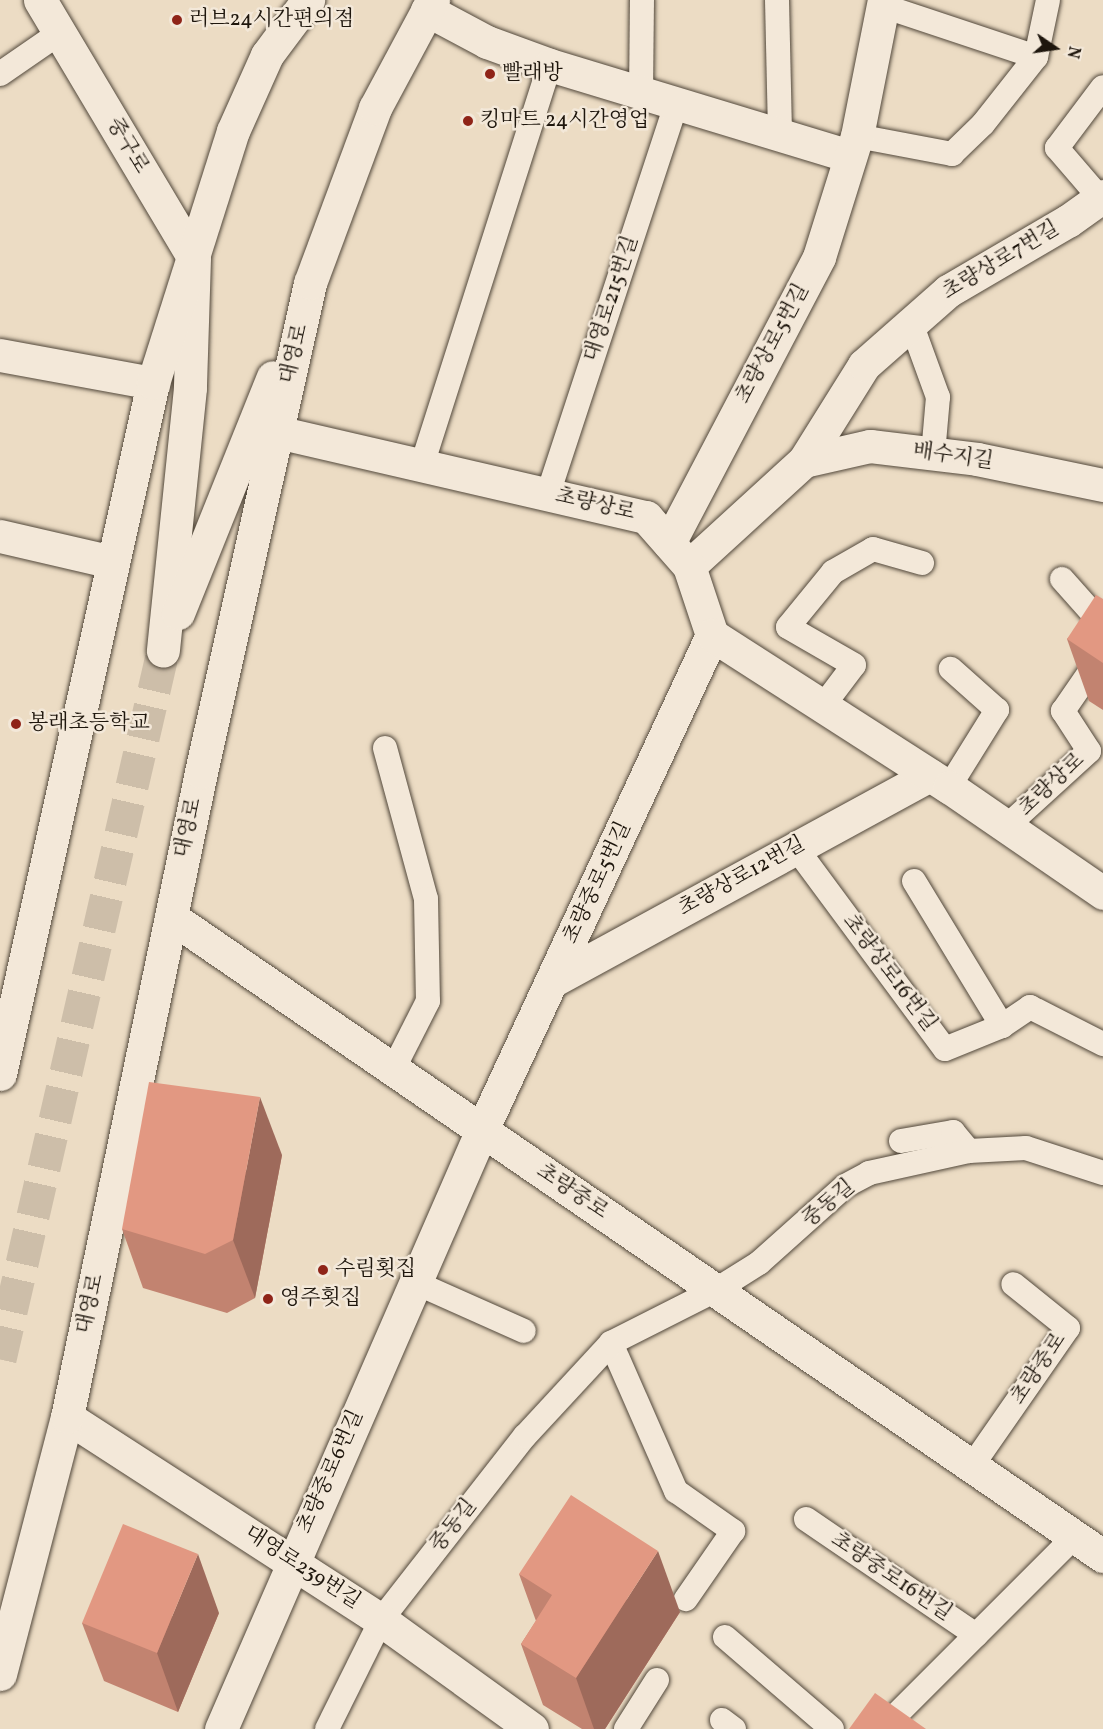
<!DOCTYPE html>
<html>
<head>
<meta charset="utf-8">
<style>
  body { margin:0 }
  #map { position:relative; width:1103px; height:1729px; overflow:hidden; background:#ecdcc4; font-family:Vollkorn,"Noto Serif KR",serif }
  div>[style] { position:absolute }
  .secondary-tunnel>* { height:33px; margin-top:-16.5px; transform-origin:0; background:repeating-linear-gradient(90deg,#cdbea9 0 33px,transparent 0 49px) }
  .roads { filter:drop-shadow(0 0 2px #52483b) drop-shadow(0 0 2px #52483b) }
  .lane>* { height:24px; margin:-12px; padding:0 12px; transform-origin:12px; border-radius:12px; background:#f3e8d9 }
  .street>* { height:33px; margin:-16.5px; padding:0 16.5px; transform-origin:16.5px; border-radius:16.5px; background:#f3e8d9 }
  .secondary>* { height:33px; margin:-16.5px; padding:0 16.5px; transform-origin:16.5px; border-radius:16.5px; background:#f3e8d9 }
  .wall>* { inset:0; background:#c28370 }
  .shaded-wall>* { inset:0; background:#9e6a5b }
  .building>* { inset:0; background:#e29882 }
  .dots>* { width:16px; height:16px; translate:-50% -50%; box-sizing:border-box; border:3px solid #f3e8d9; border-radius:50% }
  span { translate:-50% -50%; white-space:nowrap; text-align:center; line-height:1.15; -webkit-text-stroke:5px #f3e8d9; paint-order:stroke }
  .poi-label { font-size:21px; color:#1e160d }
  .left { translate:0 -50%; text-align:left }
  .street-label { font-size:21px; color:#1e160d }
  .north { position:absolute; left:1025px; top:18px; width:60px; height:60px; -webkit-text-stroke:4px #f3e8d9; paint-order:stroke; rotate:103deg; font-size:16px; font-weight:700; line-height:24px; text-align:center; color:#1e160d }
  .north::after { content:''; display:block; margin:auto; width:21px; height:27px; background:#1e160d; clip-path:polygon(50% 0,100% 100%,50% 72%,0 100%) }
</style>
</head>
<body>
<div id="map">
  <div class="secondary-tunnel">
    <div style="left:0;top:1359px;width:727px;rotate:-77.03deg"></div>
  </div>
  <div class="roads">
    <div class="lane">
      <div style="left:777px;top:0;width:136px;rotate:88.7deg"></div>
      <div style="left:883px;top:6px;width:161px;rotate:18.4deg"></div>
      <div style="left:0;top:74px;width:70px;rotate:-34.6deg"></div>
      <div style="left:641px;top:94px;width:94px;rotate:-89.4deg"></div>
      <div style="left:857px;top:136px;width:97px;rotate:10.7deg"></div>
      <div style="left:952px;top:154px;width:43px;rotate:-44.1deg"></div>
      <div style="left:983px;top:124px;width:85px;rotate:-51.7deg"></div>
      <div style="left:1036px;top:57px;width:58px;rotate:-78.1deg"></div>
      <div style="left:1100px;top:198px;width:66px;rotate:-130.7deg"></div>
      <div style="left:1057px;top:148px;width:76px;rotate:-53deg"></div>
      <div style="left:911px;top:323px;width:79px;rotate:70deg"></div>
      <div style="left:938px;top:397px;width:57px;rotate:95deg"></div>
      <div style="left:422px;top:465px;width:420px;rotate:-72.3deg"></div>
      <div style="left:548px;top:494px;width:410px;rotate:-71.8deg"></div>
      <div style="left:1062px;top:579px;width:62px;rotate:48.3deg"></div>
      <div style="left:823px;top:706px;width:51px;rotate:-52.9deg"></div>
      <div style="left:854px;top:665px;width:76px;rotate:-150.1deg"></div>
      <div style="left:788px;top:627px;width:71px;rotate:-50.7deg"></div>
      <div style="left:833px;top:572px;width:46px;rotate:-29.9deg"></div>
      <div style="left:873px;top:549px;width:51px;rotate:15.9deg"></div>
      <div style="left:385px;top:748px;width:156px;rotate:74.8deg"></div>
      <div style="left:426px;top:899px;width:102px;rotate:88.9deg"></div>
      <div style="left:428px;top:1001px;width:77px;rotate:116.9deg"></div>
      <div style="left:949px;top:787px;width:91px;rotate:-58.1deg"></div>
      <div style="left:997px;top:710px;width:62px;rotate:-138.3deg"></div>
      <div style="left:1007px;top:826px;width:111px;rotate:-42.4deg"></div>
      <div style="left:1089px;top:751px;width:48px;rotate:-123deg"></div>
      <div style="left:1063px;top:711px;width:70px;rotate:-55.4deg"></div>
      <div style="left:796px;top:848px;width:250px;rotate:53.5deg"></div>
      <div style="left:945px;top:1049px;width:61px;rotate:-22deg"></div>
      <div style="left:1002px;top:1026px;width:34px;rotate:-34deg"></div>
      <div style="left:1030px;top:1007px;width:82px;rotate:26.9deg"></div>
      <div style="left:914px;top:881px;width:170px;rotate:58.7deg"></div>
      <div style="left:901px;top:1141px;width:53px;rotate:-9.8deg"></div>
      <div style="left:953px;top:1132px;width:25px;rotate:50deg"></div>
      <div style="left:414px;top:1282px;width:120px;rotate:24deg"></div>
      <div style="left:611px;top:1343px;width:162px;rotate:66.3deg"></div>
      <div style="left:676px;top:1491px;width:70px;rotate:35.1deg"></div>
      <div style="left:733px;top:1531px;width:83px;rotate:124.7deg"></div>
      <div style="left:972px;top:1466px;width:168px;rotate:-55.2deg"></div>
      <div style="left:1068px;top:1328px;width:70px;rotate:-141.3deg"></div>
      <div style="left:806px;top:1519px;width:206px;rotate:34.3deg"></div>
      <div style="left:725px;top:1637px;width:141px;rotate:40.7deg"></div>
      <div style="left:722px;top:1720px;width:15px;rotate:37deg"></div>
      <div style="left:327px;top:1729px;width:122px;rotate:-63.6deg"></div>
      <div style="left:381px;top:1620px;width:234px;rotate:-52deg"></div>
      <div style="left:525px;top:1436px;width:127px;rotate:-47.2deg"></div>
      <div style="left:611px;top:1343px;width:118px;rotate:-26.8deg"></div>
      <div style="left:716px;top:1290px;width:51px;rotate:-32.1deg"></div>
      <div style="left:759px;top:1263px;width:115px;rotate:-41.8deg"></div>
      <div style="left:845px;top:1186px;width:27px;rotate:-28deg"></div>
      <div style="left:869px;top:1173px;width:102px;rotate:-12.4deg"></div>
      <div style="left:969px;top:1151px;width:57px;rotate:-3deg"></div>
      <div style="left:1026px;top:1148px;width:81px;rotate:18deg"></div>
      <div style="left:626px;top:1729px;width:58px;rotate:-57.7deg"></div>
      <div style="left:882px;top:1729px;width:273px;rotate:-45deg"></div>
    </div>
    <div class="street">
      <div style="left:427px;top:10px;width:68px;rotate:28.1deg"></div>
      <div style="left:487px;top:42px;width:67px;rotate:20.1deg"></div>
      <div style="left:550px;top:65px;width:313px;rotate:16.9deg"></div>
      <div style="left:0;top:355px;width:156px;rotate:10.4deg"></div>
      <div style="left:804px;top:461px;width:68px;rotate:-12.8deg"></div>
      <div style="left:870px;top:446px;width:108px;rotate:6.9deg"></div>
      <div style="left:977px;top:459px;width:129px;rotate:11.7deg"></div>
      <div style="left:0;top:536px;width:116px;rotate:13deg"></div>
      <div style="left:669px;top:543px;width:323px;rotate:-62.3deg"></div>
      <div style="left:819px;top:257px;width:127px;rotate:-72.6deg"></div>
      <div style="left:857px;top:136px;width:139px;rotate:-78.8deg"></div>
      <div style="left:689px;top:566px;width:156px;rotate:-42.4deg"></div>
      <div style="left:804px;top:461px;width:113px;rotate:-58deg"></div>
      <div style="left:864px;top:365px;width:112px;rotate:-41.4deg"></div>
      <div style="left:948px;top:291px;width:139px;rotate:-30.3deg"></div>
      <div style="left:1068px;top:221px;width:43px;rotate:-35.5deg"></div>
      <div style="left:554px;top:980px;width:428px;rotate:-28.6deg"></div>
      <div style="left:67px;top:1417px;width:374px;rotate:32.9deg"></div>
      <div style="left:381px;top:1620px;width:186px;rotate:35.8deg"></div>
      <div style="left:221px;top:1729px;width:653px;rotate:-66.46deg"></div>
      <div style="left:482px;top:1130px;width:546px;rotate:-65.08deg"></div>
    </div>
    <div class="secondary">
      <div style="left:40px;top:0;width:300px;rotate:59.2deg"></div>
      <div style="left:194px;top:258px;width:130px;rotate:91.8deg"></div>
      <div style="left:190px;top:388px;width:264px;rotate:95.9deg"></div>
      <div style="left:277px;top:432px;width:379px;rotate:13deg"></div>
      <div style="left:646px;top:517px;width:65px;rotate:48.7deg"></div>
      <div style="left:689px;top:566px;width:73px;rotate:71.6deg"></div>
      <div style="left:712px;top:635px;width:282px;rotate:32.7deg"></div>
      <div style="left:949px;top:787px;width:187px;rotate:34.5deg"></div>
      <div style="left:178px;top:613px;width:254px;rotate:-68.1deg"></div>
      <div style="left:171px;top:917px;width:1130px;rotate:34.44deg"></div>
      <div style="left:0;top:1074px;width:708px;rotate:-77.52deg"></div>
      <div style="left:153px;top:383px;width:264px;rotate:-72.4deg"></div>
      <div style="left:233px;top:131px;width:83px;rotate:-65.9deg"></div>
      <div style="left:267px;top:55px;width:69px;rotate:-53.3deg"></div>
      <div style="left:0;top:1674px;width:266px;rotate:-75.4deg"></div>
      <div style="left:67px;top:1417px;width:659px;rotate:-78.26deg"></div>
      <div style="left:201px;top:772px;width:501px;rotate:-77.43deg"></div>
      <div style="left:310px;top:283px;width:187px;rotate:-69.6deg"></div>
      <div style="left:375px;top:108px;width:123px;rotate:-61.8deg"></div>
    </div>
  </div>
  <div class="wall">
    <div style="clip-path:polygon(1103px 599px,1103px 710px,1089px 701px,1067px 639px)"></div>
    <div style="clip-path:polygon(282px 1155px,255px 1298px,227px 1313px,143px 1288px,122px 1229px)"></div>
    <div style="clip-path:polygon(519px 1574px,680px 1612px,605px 1729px,582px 1729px,543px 1705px,521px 1644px,536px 1621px)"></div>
    <div style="clip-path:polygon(219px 1613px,178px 1712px,104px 1681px,82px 1623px)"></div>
  </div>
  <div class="shaded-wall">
    <div style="clip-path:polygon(260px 1097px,282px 1155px,255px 1298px,233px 1240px)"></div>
    <div style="clip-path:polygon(658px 1551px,680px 1612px,605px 1729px,594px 1729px,576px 1678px)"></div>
    <div style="clip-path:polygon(198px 1554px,219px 1613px,178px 1712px,157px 1653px)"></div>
  </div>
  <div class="building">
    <div style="clip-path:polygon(1096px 595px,1103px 599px,1103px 663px,1067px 639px)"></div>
    <div style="clip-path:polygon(149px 1082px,260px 1097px,233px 1240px,205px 1254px,122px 1229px)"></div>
    <div style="clip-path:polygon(571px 1495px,658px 1551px,576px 1678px,521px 1644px,552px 1595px,519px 1574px)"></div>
    <div style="clip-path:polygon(123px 1524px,198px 1554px,157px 1653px,82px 1623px)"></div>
    <div style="clip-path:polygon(875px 1693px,926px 1729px,849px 1729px)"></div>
  </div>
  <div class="dots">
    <div style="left:177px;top:20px;background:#8f2418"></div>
    <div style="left:490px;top:74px;background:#8f2418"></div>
    <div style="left:468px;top:121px;background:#8f2418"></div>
    <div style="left:16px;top:724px;background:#8f2418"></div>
    <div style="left:323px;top:1270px;background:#8f2418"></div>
    <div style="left:268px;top:1299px;background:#8f2418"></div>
  </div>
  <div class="poi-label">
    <span class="left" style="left:189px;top:20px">러브24시간편의점</span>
    <span class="left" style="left:502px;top:74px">빨래방</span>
    <span class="left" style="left:480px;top:121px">킹마트 24시간영업</span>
    <span class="left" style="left:28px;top:724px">봉래초등학교</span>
    <span class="left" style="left:335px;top:1270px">수림횟집</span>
    <span class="left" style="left:280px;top:1299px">영주횟집</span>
  </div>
  <div class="street-label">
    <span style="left:127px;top:146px;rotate:59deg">중구로</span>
    <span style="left:1001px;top:261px;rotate:-31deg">초량상로7번길</span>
    <span style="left:612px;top:299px;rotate:-72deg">대영로215번길</span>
    <span style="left:773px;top:344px;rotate:-62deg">초량상로5번길</span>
    <span style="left:295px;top:354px;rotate:-77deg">대영로</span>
    <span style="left:953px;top:457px;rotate:8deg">배수지길</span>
    <span style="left:595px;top:505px;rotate:13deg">초량상로</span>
    <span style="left:1052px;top:785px;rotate:-43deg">초량상로</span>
    <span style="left:189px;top:828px;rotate:-78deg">대영로</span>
    <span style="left:742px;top:877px;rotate:-29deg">초량상로12번길</span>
    <span style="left:598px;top:883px;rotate:-65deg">초량중로5번길</span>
    <span style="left:889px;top:973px;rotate:53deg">초량상로16번길</span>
    <span style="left:572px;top:1192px;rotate:34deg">초량중로</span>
    <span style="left:829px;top:1204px;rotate:-40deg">중동길</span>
    <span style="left:91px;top:1304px;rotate:-78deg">대영로</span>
    <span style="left:1039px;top:1369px;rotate:-56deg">초량중로</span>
    <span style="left:331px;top:1472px;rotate:-66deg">초량중로6번길</span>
    <span style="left:454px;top:1526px;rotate:-52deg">중동길</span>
    <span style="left:302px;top:1568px;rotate:33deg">대영로239번길</span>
    <span style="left:891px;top:1577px;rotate:34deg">초량중로16번길</span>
  </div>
  <div class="north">N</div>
</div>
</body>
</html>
